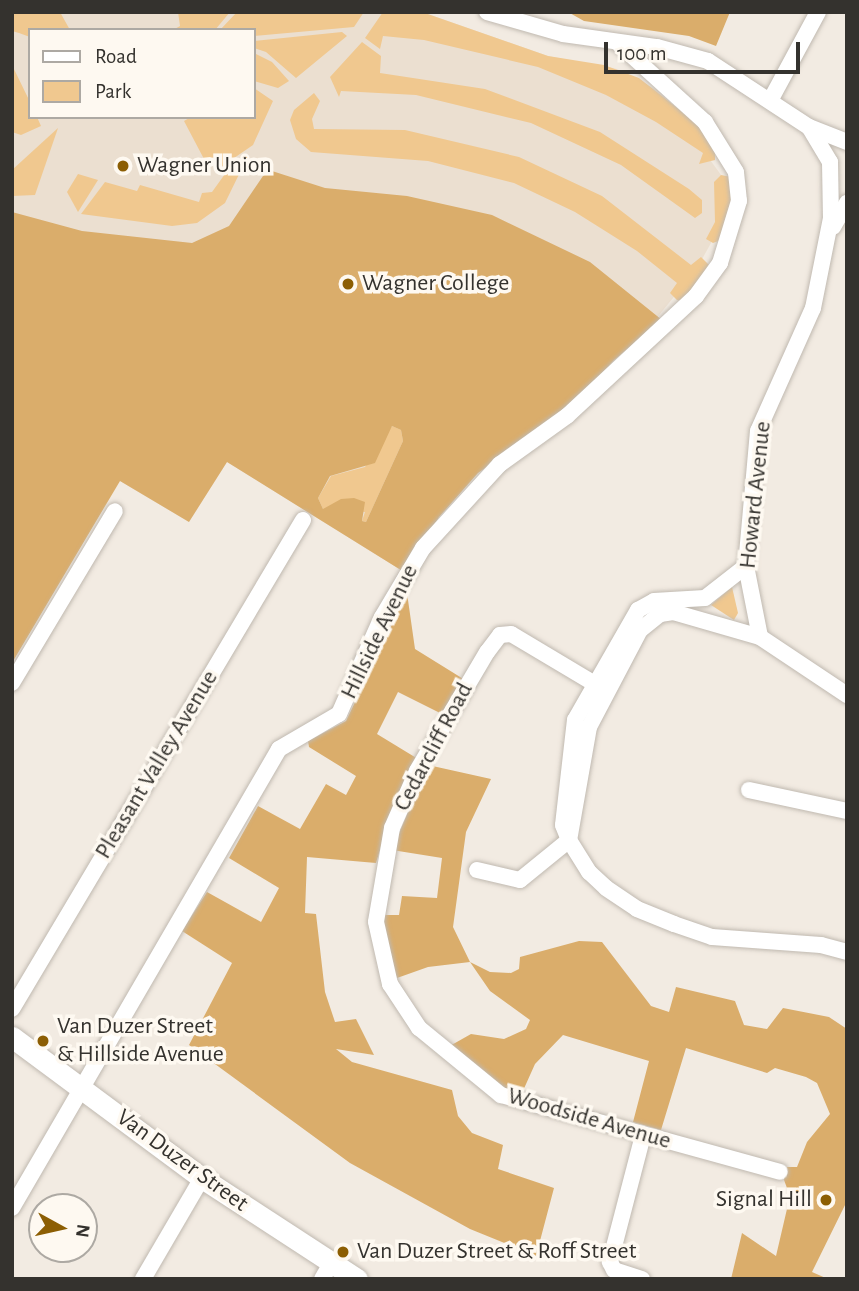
<!DOCTYPE html>
<html>
<head>
<meta charset="utf-8">
<style>
  body { margin:0 }
  #map { position:relative; width:859px; height:1291px; overflow:hidden; background:#f2ebe2; font-family:"Alegreya Sans",sans-serif }
  div>[style] { position:absolute }
  .built>* { inset:0; background:#ebdfd0 }
  .green>* { inset:0; background:#f0c88f }
  .forest>* { inset:0; background:#daad6b }
  .roads { filter:drop-shadow(0 0 2px #c0b9b0) drop-shadow(0 0 2px #c0b9b0) }
  .minor>* { height:16px; margin:-8px; padding:0 8px; transform-origin:8px; border-radius:8px; background:#fff }
  .major>* { height:21px; margin:-10.5px; padding:0 10.5px; transform-origin:10.5px; border-radius:10.5px; background:#fff }
  .dots>* { width:19px; height:19px; translate:-50% -50%; box-sizing:border-box; border:4px solid #fef9f1; border-radius:50% }
  span { translate:-50% -50%; white-space:nowrap; text-align:center; line-height:1.15; -webkit-text-stroke:7px #fef9f1; paint-order:stroke }
  .poi-label { font-size:24px; color:#34322e }
  .left { translate:0 -50%; text-align:left }
  .right { translate:-100% -50%; text-align:right }
  .street-label { font-size:24px; color:#34322e }
  .frame { position:absolute; inset:0; border:14px solid #34322e; pointer-events:none }
  .legend { position:absolute; left:28px; top:28px; width:228px; height:91px; box-sizing:border-box; background:#fef9f1; border:2px solid #ada9a3; margin:0; padding:9px 12px; list-style:none; font-size:21px; color:#34322e }
  .legend li { display:flex; align-items:center; gap:14px; height:35px }
  .legend b { width:35px; border:2px solid #ada9a3 }
  .north { position:absolute; left:28px; top:1193px; width:70px; height:70px; box-sizing:border-box; background:#fef9f1; border:2px solid #ada9a3; border-radius:50%; rotate:98deg; font-size:19px; font-weight:700; line-height:28px; text-align:center; color:#34322e }
  .north::after { content:''; display:block; margin:auto; width:24px; height:32px; background:#8c5e03; clip-path:polygon(50% 0,100% 100%,50% 72%,0 100%) }
  .scale { position:absolute; left:604px; top:42px; width:196px; height:32px; box-sizing:border-box; border:4px solid #34322e; border-top:0; padding-left:9px; font-size:21px; line-height:24px; white-space:nowrap; color:#34322e; -webkit-text-stroke:5px #fef9f1; paint-order:stroke }
</style>
</head>
<body>
<div id="map">
  <div class="built">
    <div style="clip-path:polygon(evenodd,12px 12px,422px 12px,548px 56px,617px 69px,661px 92px,721px 175px,723px 186px,711px 243px,696px 270px,641px 337px,568px 410px,478px 473px,439px 517px,404px 572px,227px 462px,189px 522px,120px 481px,12px 551px,12px 12px,30px 30px,254px 30px,254px 117px,30px 117px,30px 30px)"></div>
  </div>
  <div class="green">
    <div style="clip-path:polygon(12px 12px,60px 12px,70px 30px,30px 30px,30px 37px,19px 33px,12px 31px)"></div>
    <div style="clip-path:polygon(178px 12px,230px 12px,215px 30px,173px 30px,180px 26px)"></div>
    <div style="clip-path:polygon(237px 12px,364px 12px,354px 27px,254px 36px,254px 30px,220px 30px)"></div>
    <div style="clip-path:polygon(383px 12px,422px 12px,548px 56px,604px 65px,639px 78px,695px 122px,715px 147px,715px 160px,699px 164px,703px 153px,656px 122px,606px 95px,538px 67px,424px 40px,383px 36px,380px 49px,365px 38px)"></div>
    <div style="clip-path:polygon(342px 32px,347px 36px,296px 78px,266px 52px,254px 48px,254px 41px)"></div>
    <div style="clip-path:polygon(362px 42px,381px 56px,380px 73px,485px 89px,600px 132px,689px 189px,702px 200px,702px 213px,695px 218px,621px 165px,531px 123px,416px 95px,341px 91px,339px 97px,330px 77px)"></div>
    <div style="clip-path:polygon(254px 53px,272px 62px,289px 81px,278px 88px,254px 81px)"></div>
    <div style="clip-path:polygon(12px 65px,30px 102px,30px 117px,37px 117px,41px 126px,21px 135px,12px 132px)"></div>
    <div style="clip-path:polygon(254px 88px,273px 101px,253px 145px,221px 167px,204px 159px,184px 121px,191px 117px,254px 117px)"></div>
    <div style="clip-path:polygon(314px 93px,320px 101px,312px 119px,314px 129px,405px 130px,519px 157px,602px 196px,691px 265px,701px 257px,709px 265px,696px 288px,682px 301px,677px 300px,670px 293px,677px 283px,637px 251px,575px 212px,514px 183px,428px 161px,311px 152px,296px 139px,290px 120px,294px 110px)"></div>
    <div style="clip-path:polygon(58px 128px,35px 195px,12px 196px,12px 170px)"></div>
    <div style="clip-path:polygon(248px 156px,225px 203px,197px 223px,172px 226px,81px 214px,105px 182px,137px 191px,140px 185px,199px 202px,202px 193px,212px 192px,230px 167px)"></div>
    <div style="clip-path:polygon(78px 174px,98px 180px,78px 212px,67px 192px)"></div>
    <div style="clip-path:polygon(721px 175px,731px 177px,734px 197px,721px 240px,713px 243px,706px 239px,715px 222px,714px 182px)"></div>
    <div style="clip-path:polygon(392px 426px,401px 430px,403px 441px,366px 522px,362px 521px,365px 512px,323px 509px,318px 498px,331px 476px,365px 467px)"></div>
    <div style="clip-path:polygon(732px 587px,738px 613px,734px 620px,711px 605px)"></div>
  </div>
  <div class="forest">
    <div style="clip-path:polygon(568px 12px,730px 12px,716px 46px,689px 36px,584px 21px)"></div>
    <div style="clip-path:polygon(evenodd,272px 171px,325px 188px,407px 196px,492px 215px,590px 262px,662px 320px,614px 360px,568px 410px,478px 473px,439px 517px,404px 572px,227px 462px,189px 522px,120px 481px,12px 663px,12px 212px,82px 231px,192px 243px,229px 226px,263px 176px,272px 171px,392px 426px,401px 430px,403px 441px,366px 522px,362px 521px,365px 502px,354px 498px,341px 499px,323px 509px,318px 498px,330px 476px,375px 463px,392px 426px)"></div>
    <div style="clip-path:polygon(407px 593px,415px 649px,465px 680px,444px 715px,398px 692px,377px 734px,418px 759px,388px 824px,376px 863px,307px 857px,305px 913px,316px 914px,325px 992px,335px 1022px,356px 1019px,374px 1055px,336px 1049px,352px 1062px,452px 1090px,458px 1116px,472px 1133px,503px 1145px,498px 1169px,554px 1188px,536px 1256px,470px 1229px,350px 1163px,189px 1045px,232px 963px,182px 931px,207px 892px,261px 922px,279px 888px,229px 858px,258px 806px,300px 829px,326px 784px,346px 795px,356px 776px,309px 747px,308px 741px,346px 721px)"></div>
    <div style="clip-path:polygon(428px 765px,491px 779px,466px 832px,453px 927px,470px 962px,490px 972px,511px 973px,519px 969px,520px 957px,579px 941px,602px 942px,651px 1006px,669px 1012px,676px 987px,735px 1001px,744px 1025px,767px 1029px,783px 1008px,829px 1017px,847px 1029px,847px 1201px,812px 1272px,828px 1279px,731px 1279px,742px 1233px,776px 1256px,790px 1196px,784px 1180px,787px 1167px,797px 1167px,807px 1142px,830px 1114px,817px 1083px,806px 1077px,775px 1068px,767px 1073px,686px 1048px,661px 1130px,633px 1122px,649px 1061px,563px 1035px,535px 1064px,522px 1093px,503px 1089px,448px 1047px,471px 1034px,504px 1039px,526px 1029px,530px 1020px,490px 991px,470px 962px,428px 967px,397px 978px,390px 962px,382px 915px,399px 915px,402px 896px,437px 898px,442px 858px,392px 850px)"></div>
  </div>
  <div class="roads">
    <div class="minor">
      <div style="left:487px;top:12px;width:79px;rotate:16.1deg"></div>
      <div style="left:563px;top:34px;width:95px;rotate:7.9deg"></div>
      <div style="left:657px;top:47px;width:53px;rotate:15.4deg"></div>
      <div style="left:708px;top:61px;width:121px;rotate:33.2deg"></div>
      <div style="left:809px;top:127px;width:41px;rotate:21.5deg"></div>
      <div style="left:771px;top:99px;width:99px;rotate:-61.6deg"></div>
      <div style="left:809px;top:127px;width:41px;rotate:59deg"></div>
      <div style="left:830px;top:162px;width:56px;rotate:89deg"></div>
      <div style="left:831px;top:218px;width:92px;rotate:101.3deg"></div>
      <div style="left:813px;top:308px;width:135px;rotate:114.1deg"></div>
      <div style="left:758px;top:431px;width:136px;rotate:95.1deg"></div>
      <div style="left:746px;top:566px;width:72px;rotate:78.8deg"></div>
      <div style="left:760px;top:637px;width:105px;rotate:33.7deg"></div>
      <div style="left:833px;top:227px;width:28px;rotate:-60deg"></div>
      <div style="left:760px;top:637px;width:91px;rotate:-164deg"></div>
      <div style="left:673px;top:612px;width:13px;rotate:171deg"></div>
      <div style="left:660px;top:614px;width:26px;rotate:141deg"></div>
      <div style="left:640px;top:630px;width:110px;rotate:117.7deg"></div>
      <div style="left:589px;top:727px;width:115px;rotate:100deg"></div>
      <div style="left:569px;top:840px;width:38px;rotate:58deg"></div>
      <div style="left:589px;top:872px;width:23px;rotate:43deg"></div>
      <div style="left:606px;top:888px;width:37px;rotate:34deg"></div>
      <div style="left:637px;top:909px;width:40px;rotate:22deg"></div>
      <div style="left:674px;top:924px;width:40px;rotate:18.9deg"></div>
      <div style="left:712px;top:937px;width:109px;rotate:4.2deg"></div>
      <div style="left:821px;top:945px;width:27px;rotate:15deg"></div>
      <div style="left:12px;top:683px;width:200px;rotate:-59.1deg"></div>
      <div style="left:605px;top:690px;width:109px;rotate:-149.2deg"></div>
      <div style="left:511px;top:634px;width:11px;rotate:175deg"></div>
      <div style="left:500px;top:635px;width:21px;rotate:127deg"></div>
      <div style="left:487px;top:652px;width:138px;rotate:120.5deg"></div>
      <div style="left:417px;top:771px;width:62px;rotate:113.7deg"></div>
      <div style="left:392px;top:828px;width:95px;rotate:99.7deg"></div>
      <div style="left:376px;top:922px;width:64px;rotate:77.3deg"></div>
      <div style="left:390px;top:984px;width:53px;rotate:56.6deg"></div>
      <div style="left:419px;top:1028px;width:106px;rotate:39.3deg"></div>
      <div style="left:501px;top:1095px;width:289px;rotate:15.4deg"></div>
      <div style="left:749px;top:790px;width:100px;rotate:12.1deg"></div>
      <div style="left:477px;top:870px;width:44px;rotate:13.1deg"></div>
      <div style="left:520px;top:880px;width:63px;rotate:-39.2deg"></div>
      <div style="left:569px;top:840px;width:16px;rotate:-112deg"></div>
      <div style="left:563px;top:825px;width:106px;rotate:-83.5deg"></div>
      <div style="left:575px;top:720px;width:127px;rotate:-60.2deg"></div>
      <div style="left:638px;top:610px;width:18px;rotate:-29deg"></div>
      <div style="left:654px;top:601px;width:51px;rotate:-3.4deg"></div>
      <div style="left:705px;top:598px;width:52px;rotate:-38deg"></div>
      <div style="left:12px;top:1009px;width:569px;rotate:-59.24deg"></div>
      <div style="left:12px;top:1208px;width:531px;rotate:-59.81deg"></div>
      <div style="left:279px;top:749px;width:69px;rotate:-30.3deg"></div>
      <div style="left:339px;top:714px;width:106px;rotate:-66.1deg"></div>
      <div style="left:382px;top:617px;width:80px;rotate:-59.3deg"></div>
      <div style="left:423px;top:548px;width:114px;rotate:-47.5deg"></div>
      <div style="left:500px;top:464px;width:82px;rotate:-35.6deg"></div>
      <div style="left:567px;top:416px;width:176px;rotate:-42.9deg"></div>
      <div style="left:696px;top:296px;width:41px;rotate:-54deg"></div>
      <div style="left:720px;top:263px;width:65px;rotate:-73deg"></div>
      <div style="left:739px;top:201px;width:29px;rotate:-96deg"></div>
      <div style="left:736px;top:172px;width:59px;rotate:-121.8deg"></div>
      <div style="left:705px;top:122px;width:115px;rotate:-137.8deg"></div>
      <div style="left:143px;top:1279px;width:117px;rotate:-59.7deg"></div>
      <div style="left:322px;top:1279px;width:16px;rotate:-60deg"></div>
      <div style="left:642px;top:1279px;width:29px;rotate:-162deg"></div>
      <div style="left:614px;top:1270px;width:9px;rotate:-117deg"></div>
      <div style="left:610px;top:1262px;width:131px;rotate:-75.4deg"></div>
    </div>
    <div class="major">
      <div style="left:12px;top:1037px;width:237px;rotate:36.6deg"></div>
      <div style="left:202px;top:1178px;width:185px;rotate:33.1deg"></div>
    </div>
  </div>
  <div class="dots">
    <div style="left:123px;top:166px;background:#8c5e03"></div>
    <div style="left:348px;top:284px;background:#8c5e03"></div>
    <div style="left:43px;top:1041px;background:#8c5e03"></div>
    <div style="left:826px;top:1200px;background:#8c5e03"></div>
    <div style="left:343px;top:1252px;background:#8c5e03"></div>
  </div>
  <div class="poi-label">
    <span class="left" style="left:137px;top:166px">Wagner Union</span>
    <span class="left" style="left:362px;top:284px">Wagner College</span>
    <span class="left" style="left:57px;top:1041px">Van Duzer Street<br>&amp; Hillside Avenue</span>
    <span class="right" style="left:812px;top:1200px">Signal Hill</span>
    <span class="left" style="left:357px;top:1252px">Van Duzer Street &amp; Roff Street</span>
  </div>
  <div class="street-label">
    <span style="left:756px;top:495px;rotate:-84deg">Howard Avenue</span>
    <span style="left:380px;top:632px;rotate:-64deg">Hillside Avenue</span>
    <span style="left:434px;top:747px;rotate:-62deg">Cedarcliff Road</span>
    <span style="left:157px;top:765px;rotate:-59deg">Pleasant Valley Avenue</span>
    <span style="left:589px;top:1119px;rotate:16deg">Woodside Avenue</span>
    <span style="left:182px;top:1161px;rotate:36deg">Van Duzer Street</span>
  </div>
  <div class="frame"></div>
  <ul class="legend">
  <li><b style="height:9px;background:#fff"></b>Road</li>
  <li><b style="height:19px;background:#f0c88f"></b>Park</li>
  </ul>
  <div class="north">N</div>
  <div class="scale">100 m</div>
</div>
</body>
</html>
